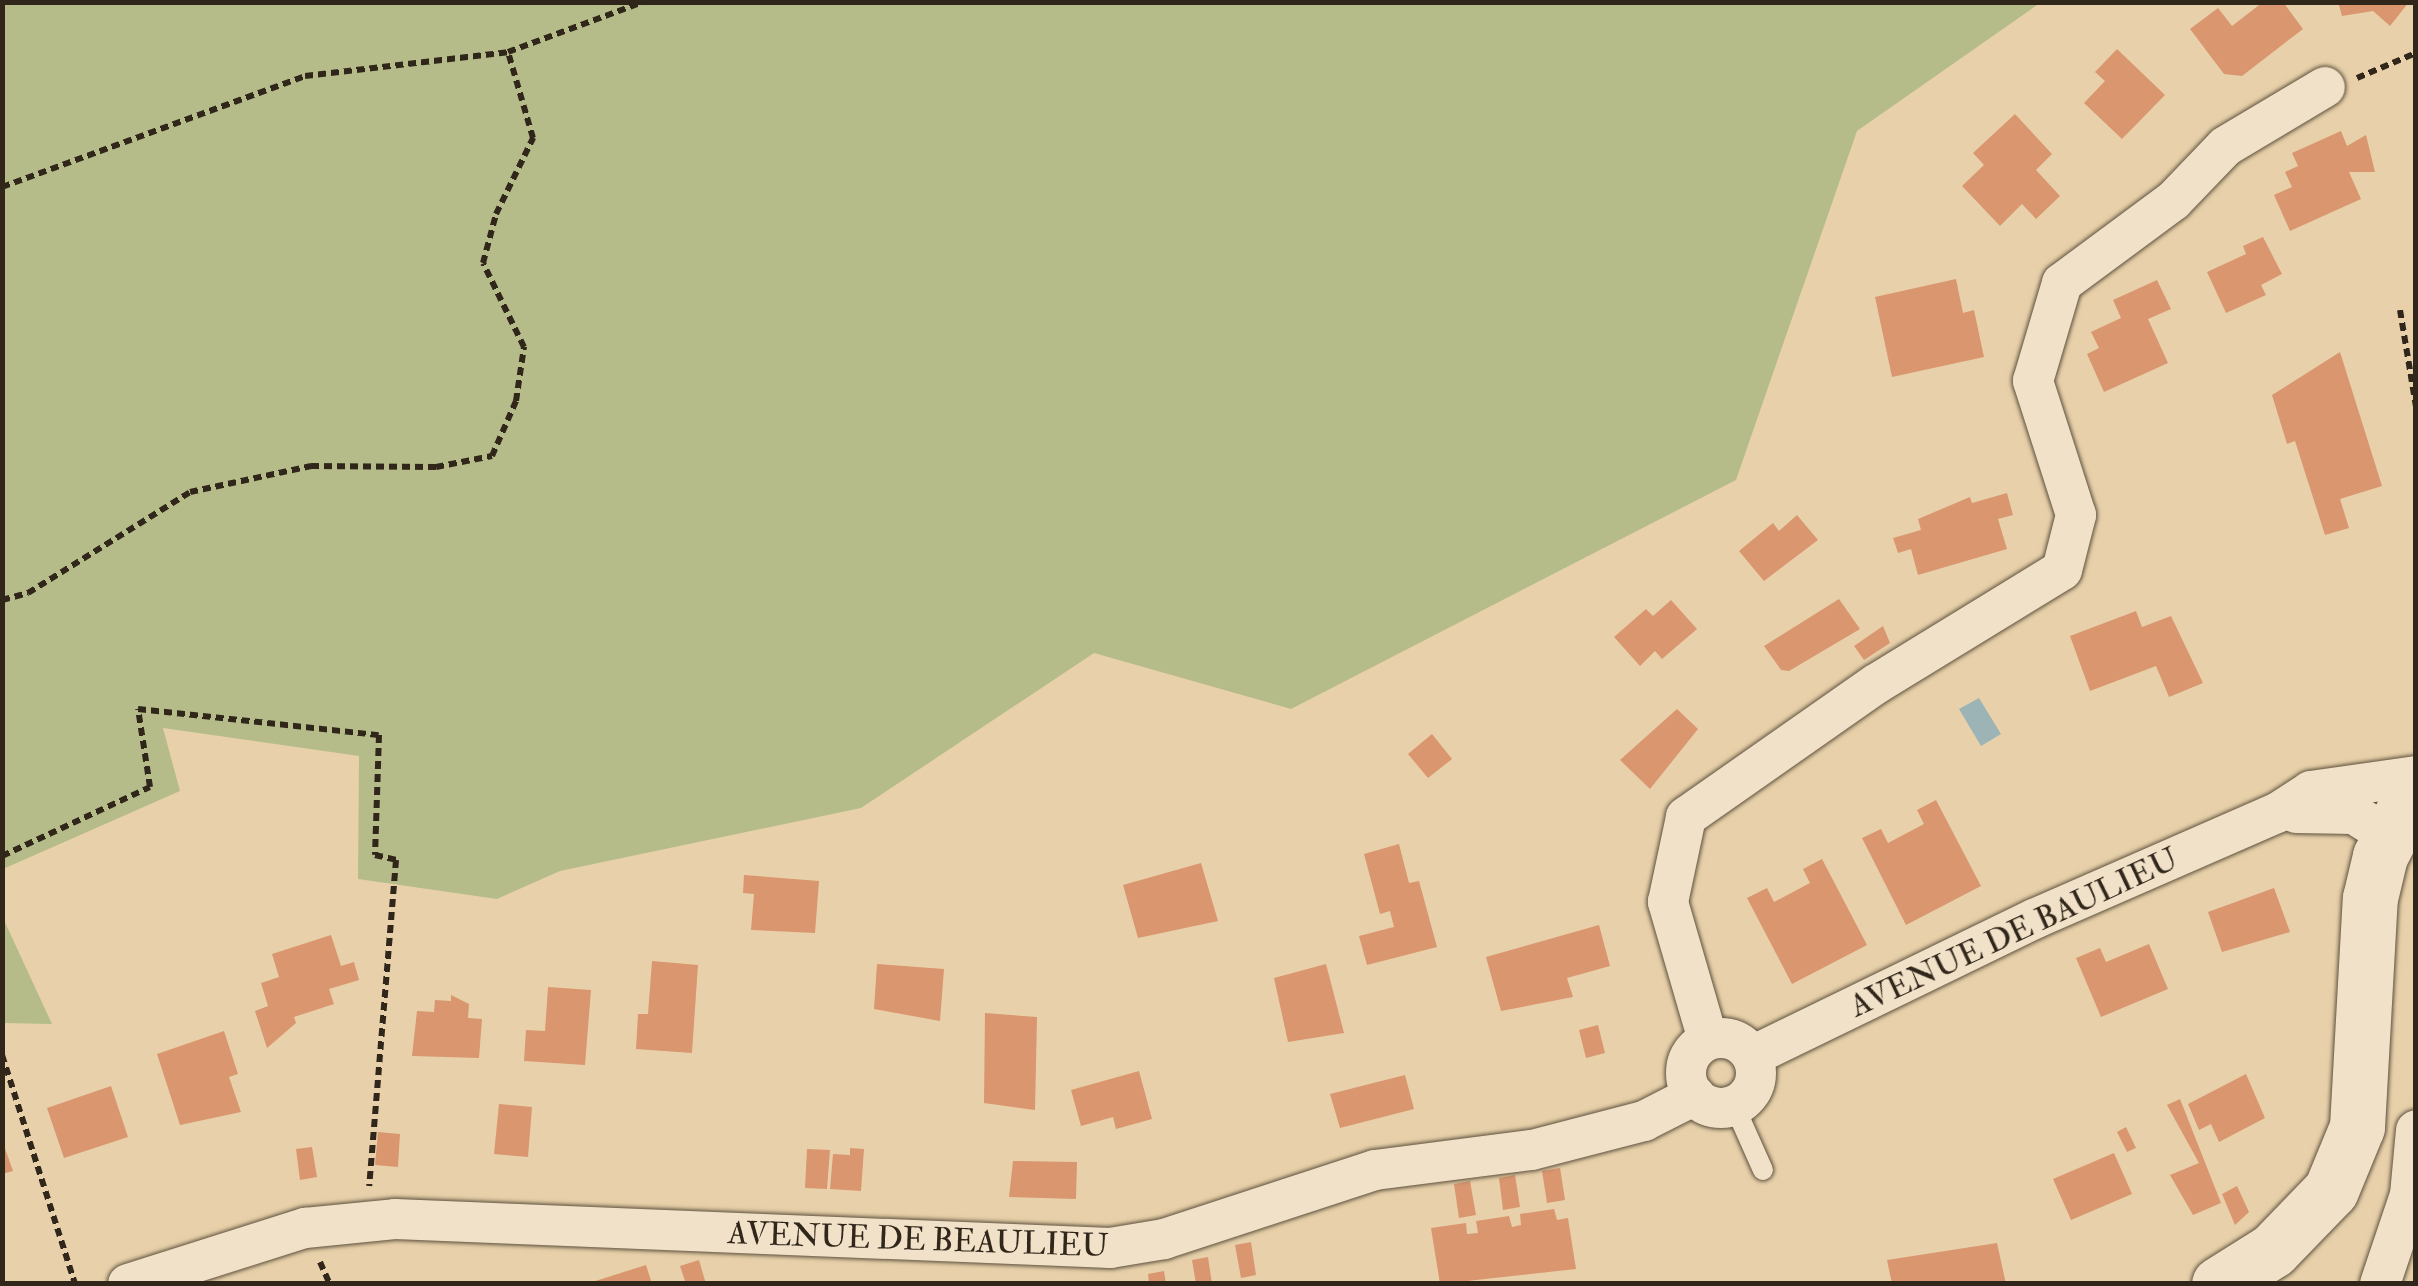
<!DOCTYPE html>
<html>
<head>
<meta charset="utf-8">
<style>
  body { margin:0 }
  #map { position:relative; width:2418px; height:1286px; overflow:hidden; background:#e8d1aa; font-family:"IM FELL Double Pica",serif }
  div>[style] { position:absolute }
  .green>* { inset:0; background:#b5bc89 }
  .water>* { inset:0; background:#9cb4b5 }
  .building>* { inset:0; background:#d9966f }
  .path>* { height:6px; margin-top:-3px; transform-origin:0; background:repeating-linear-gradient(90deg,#30261a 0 8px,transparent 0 13px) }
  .roads { filter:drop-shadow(0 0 2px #5e513e) drop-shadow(0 0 2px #5e513e) }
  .lane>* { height:20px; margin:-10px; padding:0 10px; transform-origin:10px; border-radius:10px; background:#f0e1c8 }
  .street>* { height:40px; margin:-20px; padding:0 20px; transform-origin:20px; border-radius:20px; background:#f0e1c8 }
  .street>.ring { margin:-20px; padding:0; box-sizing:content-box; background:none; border:40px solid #f0e1c8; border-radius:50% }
  .secondary>* { height:55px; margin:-27.5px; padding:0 27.5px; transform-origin:27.5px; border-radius:27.5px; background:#f0e1c8 }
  span { translate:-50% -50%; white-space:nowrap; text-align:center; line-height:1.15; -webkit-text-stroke:9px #f0e1c8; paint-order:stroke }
  .street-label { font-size:32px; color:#30261a }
  .frame { position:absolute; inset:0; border:5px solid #30261a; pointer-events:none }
</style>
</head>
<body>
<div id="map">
  <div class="green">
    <div style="clip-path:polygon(3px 2px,2040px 2px,2040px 3px,1857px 131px,1736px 480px,1291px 709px,1094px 653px,861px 808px,560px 871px,497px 899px,358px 879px,359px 756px,163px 728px,180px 791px,3px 869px)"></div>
    <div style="clip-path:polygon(2px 918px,3px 918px,52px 1024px,3px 1023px)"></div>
  </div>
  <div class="water">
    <div style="clip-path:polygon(1979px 698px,2001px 734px,1981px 746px,1959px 709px)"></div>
  </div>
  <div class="building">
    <div style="clip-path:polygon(2263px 2px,2283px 2px,2303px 29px,2242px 76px,2224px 74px,2190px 29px,2218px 8px,2232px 26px)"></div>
    <div style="clip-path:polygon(2338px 2px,2409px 2px,2390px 26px,2373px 11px,2342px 16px)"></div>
    <div style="clip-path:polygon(2117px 49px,2165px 95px,2122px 139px,2084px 103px,2105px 81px,2095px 72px)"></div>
    <div style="clip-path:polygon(2015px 114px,2052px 154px,2036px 170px,2060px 196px,2036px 219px,2022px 204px,2000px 226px,1962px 186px,1984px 165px,1973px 153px)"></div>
    <div style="clip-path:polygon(2341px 131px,2347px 146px,2366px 135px,2375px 172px,2349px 172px,2361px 199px,2290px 231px,2274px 195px,2292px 187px,2285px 172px,2298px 166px,2292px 153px)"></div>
    <div style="clip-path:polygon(2263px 237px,2282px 274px,2261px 285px,2266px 295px,2226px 313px,2207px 272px,2246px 254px,2243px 246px)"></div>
    <div style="clip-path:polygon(1956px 279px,1963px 313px,1974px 310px,1984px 357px,1892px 377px,1875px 297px)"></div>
    <div style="clip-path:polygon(2157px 280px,2171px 309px,2148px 319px,2168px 363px,2104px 392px,2087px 354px,2099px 348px,2091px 332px,2121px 318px,2113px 300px)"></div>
    <div style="clip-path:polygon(2340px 352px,2382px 486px,2340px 499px,2349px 528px,2325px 535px,2295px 441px,2287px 444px,2272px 395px)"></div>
    <div style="clip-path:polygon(2007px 493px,2013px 515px,1998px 519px,2007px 549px,1918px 575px,1911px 549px,1898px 553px,1893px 538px,1921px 530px,1918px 519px,1970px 497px,1972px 503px)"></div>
    <div style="clip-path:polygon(1797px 515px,1818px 540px,1764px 581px,1739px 551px,1773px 523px,1779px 531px)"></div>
    <div style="clip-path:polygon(1839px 599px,1860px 629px,1789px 671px,1781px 670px,1764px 646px)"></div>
    <div style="clip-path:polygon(1671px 600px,1697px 629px,1662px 659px,1655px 651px,1640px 666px,1614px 637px,1646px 609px,1653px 616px)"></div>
    <div style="clip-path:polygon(2136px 611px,2142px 627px,2171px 616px,2203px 683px,2169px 697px,2156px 666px,2090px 691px,2070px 636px)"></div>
    <div style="clip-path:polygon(1883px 626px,1890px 643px,1864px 660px,1854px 646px)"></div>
    <div style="clip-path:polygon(1677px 709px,1698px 729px,1650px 789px,1620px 760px)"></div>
    <div style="clip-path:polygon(1432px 734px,1452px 759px,1428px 778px,1408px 754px)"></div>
    <div style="clip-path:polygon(1936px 800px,1981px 886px,1906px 925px,1862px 838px,1881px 829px,1888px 843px,1924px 824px,1917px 810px)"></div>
    <div style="clip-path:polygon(1399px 844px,1409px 883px,1419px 881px,1437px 947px,1367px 965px,1359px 936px,1394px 927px,1390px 911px,1380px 914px,1364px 854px)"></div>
    <div style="clip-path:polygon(1822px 859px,1867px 945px,1792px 984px,1747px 898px,1767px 888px,1774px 902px,1810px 883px,1803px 869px)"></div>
    <div style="clip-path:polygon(1201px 863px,1218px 921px,1138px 938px,1123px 885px)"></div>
    <div style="clip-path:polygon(744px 875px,819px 881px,815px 933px,751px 930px,754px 894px,743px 893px)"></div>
    <div style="clip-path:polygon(2274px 888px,2290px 932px,2222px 952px,2208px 912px)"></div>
    <div style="clip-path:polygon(1599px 925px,1610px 966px,1567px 978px,1573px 997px,1501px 1011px,1486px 957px)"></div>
    <div style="clip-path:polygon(331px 935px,341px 966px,354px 962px,359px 980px,329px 989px,334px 1004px,294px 1017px,296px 1023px,267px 1048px,255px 1011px,268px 1006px,261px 983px,279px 977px,272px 954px)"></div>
    <div style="clip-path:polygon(2149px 944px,2168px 989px,2101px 1017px,2076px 958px,2100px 948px,2106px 962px)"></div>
    <div style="clip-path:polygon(652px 961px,698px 965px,692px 1053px,636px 1049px,638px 1014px,648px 1014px)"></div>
    <div style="clip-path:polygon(877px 964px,944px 969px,940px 1021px,874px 1009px)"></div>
    <div style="clip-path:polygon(1326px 964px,1344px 1033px,1288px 1042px,1274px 978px)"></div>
    <div style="clip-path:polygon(548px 987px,591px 990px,585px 1065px,524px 1061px,526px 1030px,545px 1031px)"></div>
    <div style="clip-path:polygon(451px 995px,469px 1004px,468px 1018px,482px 1019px,479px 1058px,412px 1056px,417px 1011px,434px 1012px,435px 1000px,451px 1001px)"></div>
    <div style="clip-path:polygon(985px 1013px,1037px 1017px,1035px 1110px,984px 1103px)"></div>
    <div style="clip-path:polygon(1598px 1025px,1605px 1053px,1586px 1058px,1579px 1030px)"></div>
    <div style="clip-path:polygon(224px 1031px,238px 1074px,229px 1077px,241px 1112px,180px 1125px,157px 1054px)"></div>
    <div style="clip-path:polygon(1139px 1071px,1152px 1119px,1116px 1129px,1113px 1117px,1081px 1126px,1071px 1090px)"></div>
    <div style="clip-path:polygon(2246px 1074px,2265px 1118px,2219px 1142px,2211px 1124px,2199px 1130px,2188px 1104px)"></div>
    <div style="clip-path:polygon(1405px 1075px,1414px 1109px,1340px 1128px,1330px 1094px)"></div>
    <div style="clip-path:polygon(111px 1086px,128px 1137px,64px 1158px,47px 1108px)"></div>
    <div style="clip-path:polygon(2180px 1099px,2221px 1203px,2193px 1215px,2170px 1175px,2199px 1163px,2167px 1105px)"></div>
    <div style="clip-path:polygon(499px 1104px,532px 1107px,528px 1157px,494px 1154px)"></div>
    <div style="clip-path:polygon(2126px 1127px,2136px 1148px,2127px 1152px,2117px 1132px)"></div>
    <div style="clip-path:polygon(378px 1132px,400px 1134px,398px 1167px,375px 1165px)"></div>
    <div style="clip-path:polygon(2px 1140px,13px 1171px,2px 1174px)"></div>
    <div style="clip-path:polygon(312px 1147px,317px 1177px,300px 1180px,296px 1149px)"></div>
    <div style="clip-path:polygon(850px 1148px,864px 1149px,861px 1191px,830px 1189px,833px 1154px,850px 1155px)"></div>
    <div style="clip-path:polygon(807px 1149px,830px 1150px,827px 1189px,805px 1188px)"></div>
    <div style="clip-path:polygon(2114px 1153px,2132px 1194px,2071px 1220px,2053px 1179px)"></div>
    <div style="clip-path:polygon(1013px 1161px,1077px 1162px,1076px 1199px,1009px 1197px)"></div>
    <div style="clip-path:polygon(1560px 1168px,1565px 1200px,1547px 1203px,1542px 1171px)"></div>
    <div style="clip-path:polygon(1515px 1175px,1520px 1207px,1503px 1210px,1499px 1178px)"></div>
    <div style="clip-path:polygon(1470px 1181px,1476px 1215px,1459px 1218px,1454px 1184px)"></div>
    <div style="clip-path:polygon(2237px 1186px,2249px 1212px,2235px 1225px,2222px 1194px)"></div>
    <div style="clip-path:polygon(1554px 1209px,1557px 1220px,1568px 1218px,1576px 1269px,1440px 1284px,1431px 1228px,1466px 1223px,1467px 1234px,1478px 1233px,1476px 1221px,1509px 1216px,1512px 1227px,1521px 1225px,1520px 1214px)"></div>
    <div style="clip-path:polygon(1251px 1242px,1256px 1275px,1241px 1278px,1235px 1245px)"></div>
    <div style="clip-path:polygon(1997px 1243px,2006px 1284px,1892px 1284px,1887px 1260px)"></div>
    <div style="clip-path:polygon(1208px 1257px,1212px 1284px,1196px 1284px,1192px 1260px)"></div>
    <div style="clip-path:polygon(699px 1260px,706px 1284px,686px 1284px,680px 1266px)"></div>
    <div style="clip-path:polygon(646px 1265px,652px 1284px,589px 1284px,589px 1283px)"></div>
    <div style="clip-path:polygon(1164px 1271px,1166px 1284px,1149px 1284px,1148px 1274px)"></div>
  </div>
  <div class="path">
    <div style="left:2357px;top:78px;width:64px;rotate:-23deg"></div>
    <div style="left:2px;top:187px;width:323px;rotate:-20.1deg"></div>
    <div style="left:305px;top:76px;width:204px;rotate:-6.7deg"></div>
    <div style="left:508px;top:52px;width:144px;rotate:-20.3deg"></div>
    <div style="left:2400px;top:310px;width:98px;rotate:80.6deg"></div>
    <div style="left:2px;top:600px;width:27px;rotate:-15deg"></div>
    <div style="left:28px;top:593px;width:191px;rotate:-31.9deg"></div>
    <div style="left:190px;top:492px;width:124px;rotate:-12.1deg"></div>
    <div style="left:311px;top:466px;width:125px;rotate:0.5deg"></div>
    <div style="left:436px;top:467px;width:57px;rotate:-11.1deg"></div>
    <div style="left:492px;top:456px;width:60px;rotate:-66.4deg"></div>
    <div style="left:516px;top:401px;width:55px;rotate:-81.6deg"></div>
    <div style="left:524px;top:347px;width:93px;rotate:-116deg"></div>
    <div style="left:483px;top:263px;width:51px;rotate:-75.1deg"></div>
    <div style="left:496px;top:214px;width:85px;rotate:-64deg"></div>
    <div style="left:533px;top:138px;width:90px;rotate:-106.2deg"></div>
    <div style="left:2px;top:856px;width:163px;rotate:-25deg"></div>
    <div style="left:150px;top:787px;width:79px;rotate:-98.7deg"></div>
    <div style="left:138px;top:709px;width:242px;rotate:6.2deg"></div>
    <div style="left:379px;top:735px;width:120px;rotate:91.9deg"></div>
    <div style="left:375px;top:855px;width:22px;rotate:13deg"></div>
    <div style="left:396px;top:860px;width:327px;rotate:94.7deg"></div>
    <div style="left:2px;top:982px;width:12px;rotate:90deg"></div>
    <div style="left:2px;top:1055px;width:240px;rotate:72.3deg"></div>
    <div style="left:320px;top:1262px;width:24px;rotate:66deg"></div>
  </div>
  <div class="roads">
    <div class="lane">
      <div style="left:1734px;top:1105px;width:71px;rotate:66deg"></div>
    </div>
    <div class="street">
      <div style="left:2296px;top:813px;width:58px;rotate:1deg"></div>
      <div style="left:2354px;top:814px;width:40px;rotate:32deg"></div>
      <div class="ring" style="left:1686px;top:1038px;width:30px;height:30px"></div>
      <div style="left:1708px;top:1040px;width:144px;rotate:-106.2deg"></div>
      <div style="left:1668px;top:902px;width:87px;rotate:-78deg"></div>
      <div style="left:1686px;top:817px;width:232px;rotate:-35deg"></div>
      <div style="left:1876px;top:684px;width:218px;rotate:-31.5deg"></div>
      <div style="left:2062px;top:570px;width:57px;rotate:-75.7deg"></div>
      <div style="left:2076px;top:515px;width:141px;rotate:-107.8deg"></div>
      <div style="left:2033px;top:381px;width:102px;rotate:-73.5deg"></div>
      <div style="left:2062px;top:283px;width:138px;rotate:-36.5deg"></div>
      <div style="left:2173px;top:201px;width:76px;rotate:-46.1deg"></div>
      <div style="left:2226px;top:146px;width:115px;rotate:-30.8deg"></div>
      <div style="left:1752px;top:1056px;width:314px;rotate:-25.9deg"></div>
      <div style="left:2034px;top:919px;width:265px;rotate:-23.6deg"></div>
      <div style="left:2277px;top:813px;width:40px;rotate:-32.9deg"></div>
      <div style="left:2311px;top:791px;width:106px;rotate:-8.1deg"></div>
      <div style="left:128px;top:1284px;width:186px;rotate:-17.6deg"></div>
      <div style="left:305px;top:1228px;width:90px;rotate:-5.7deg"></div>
      <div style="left:395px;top:1219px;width:716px;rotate:2.32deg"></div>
      <div style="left:1110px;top:1248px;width:55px;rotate:-9.5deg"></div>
      <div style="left:1164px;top:1239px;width:222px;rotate:-18.1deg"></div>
      <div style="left:1375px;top:1170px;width:158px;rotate:-7.3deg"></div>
      <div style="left:1532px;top:1150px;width:116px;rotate:-14.5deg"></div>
      <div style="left:1644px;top:1121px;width:57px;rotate:-27deg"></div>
      <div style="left:2380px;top:1284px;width:94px;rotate:-71.4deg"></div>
      <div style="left:2410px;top:1195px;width:65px;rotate:-84.7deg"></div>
    </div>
    <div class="secondary">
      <div style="left:2219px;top:1284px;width:64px;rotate:-32.2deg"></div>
      <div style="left:2273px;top:1250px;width:83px;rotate:-46deg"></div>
      <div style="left:2331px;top:1190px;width:68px;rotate:-67.6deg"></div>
      <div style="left:2357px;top:1127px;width:229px;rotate:-86.8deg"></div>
      <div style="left:2370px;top:898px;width:43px;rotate:-76.6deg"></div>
      <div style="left:2380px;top:856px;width:79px;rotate:-62.8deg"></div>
    </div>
  </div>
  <div class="street-label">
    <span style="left:2014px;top:933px;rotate:-25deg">AVENUE DE BAULIEU</span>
    <span style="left:918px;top:1240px;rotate:2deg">AVENUE DE BEAULIEU</span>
  </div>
  <div class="frame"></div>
</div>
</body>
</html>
